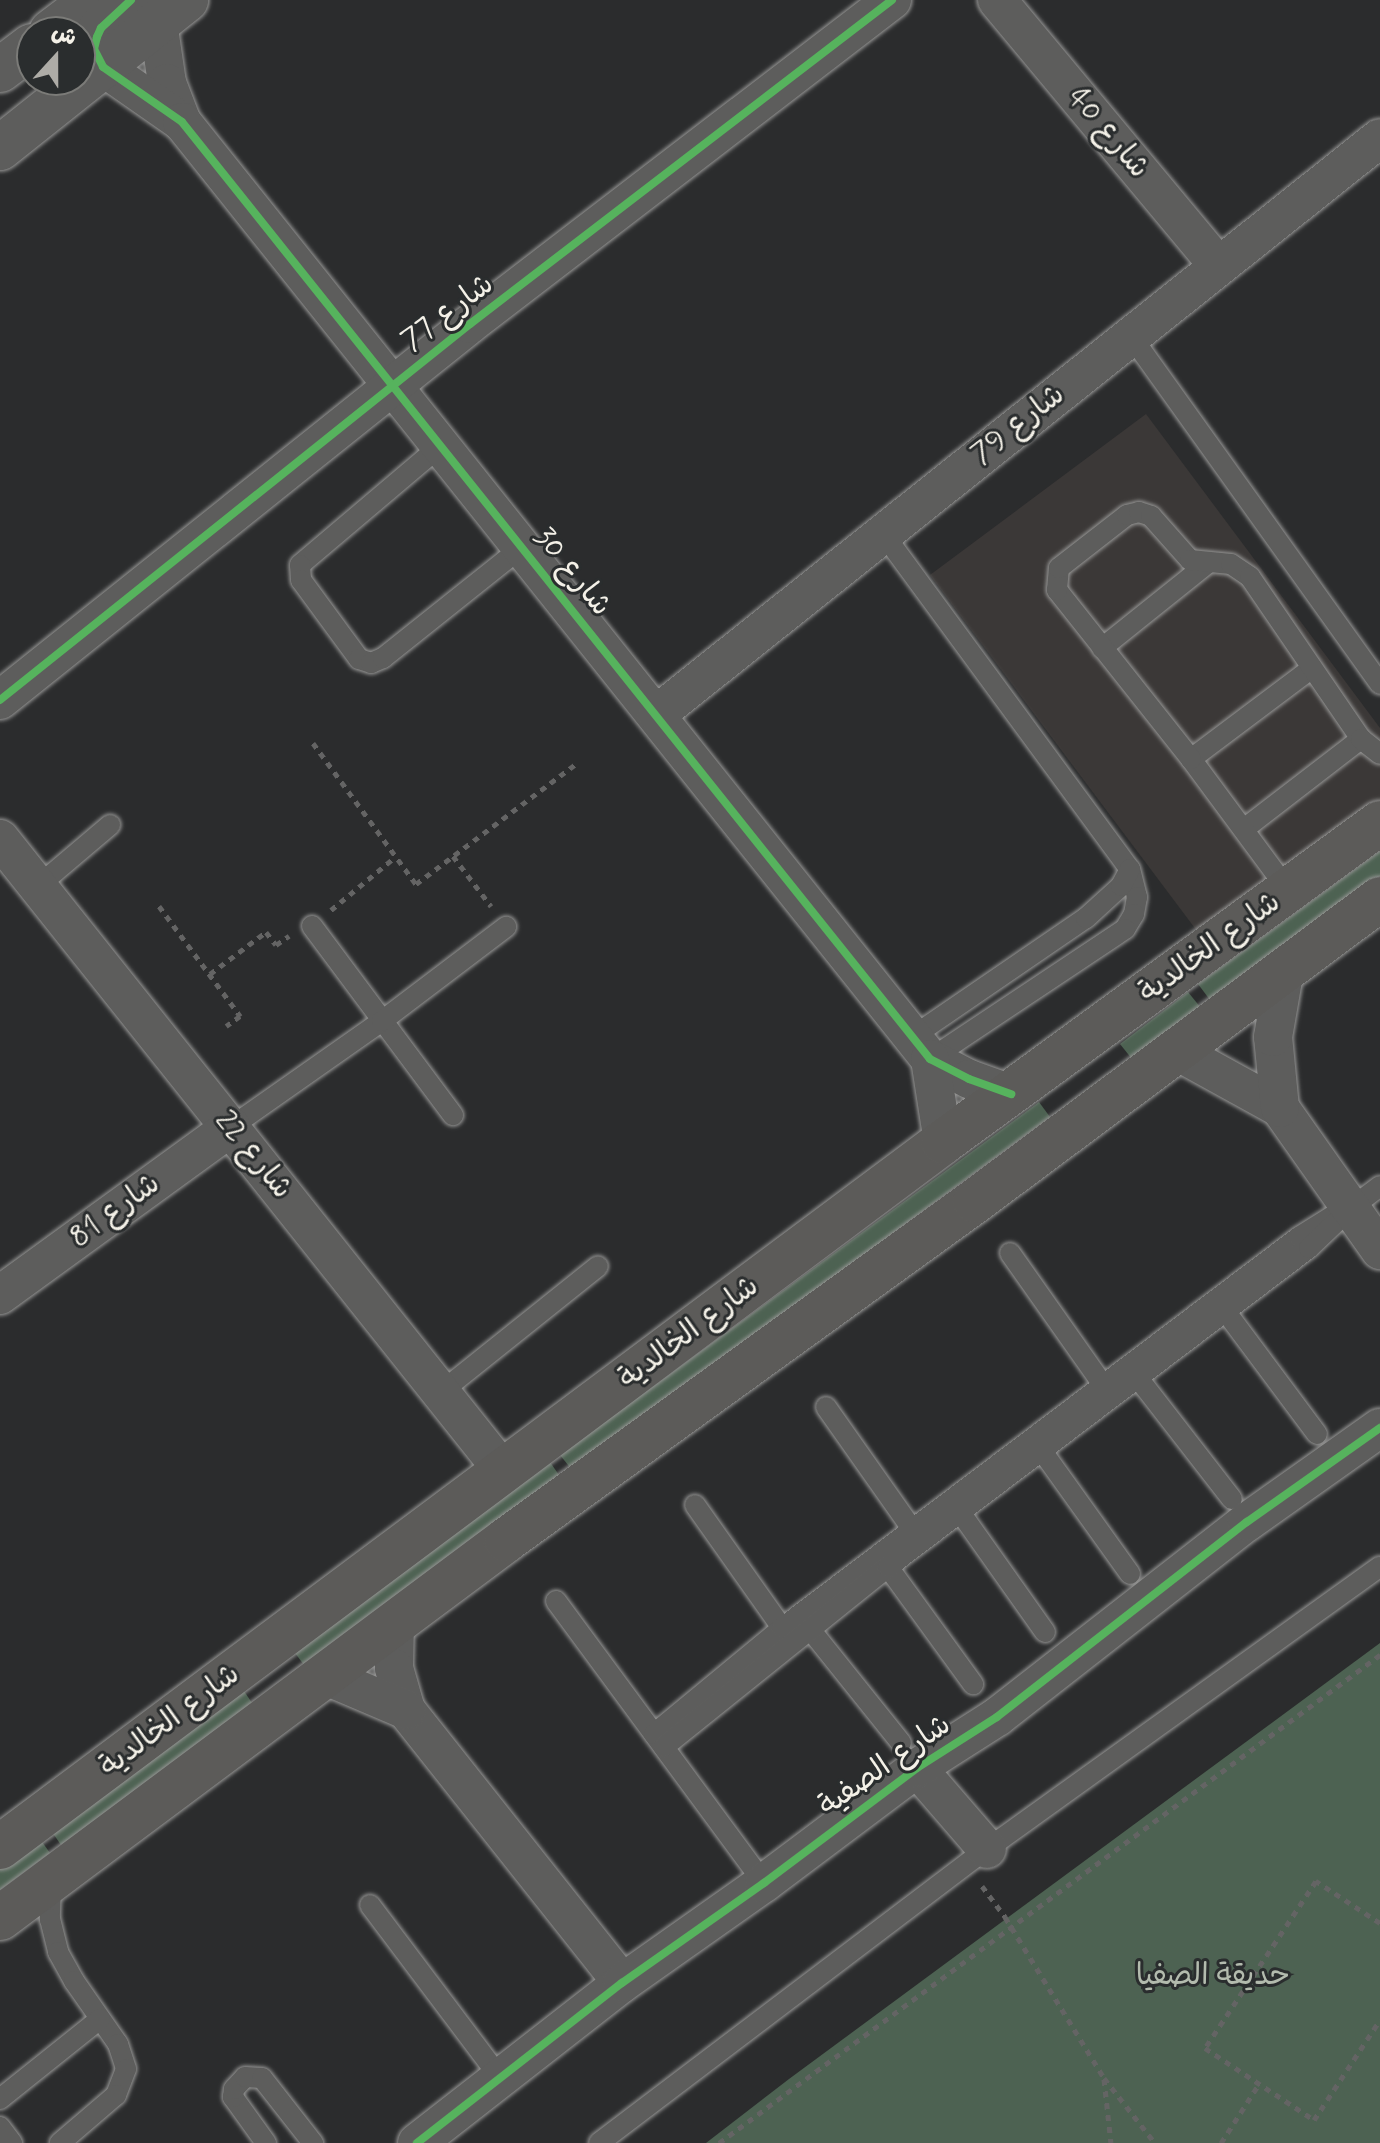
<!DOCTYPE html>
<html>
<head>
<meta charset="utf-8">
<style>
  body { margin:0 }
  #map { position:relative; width:1380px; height:2143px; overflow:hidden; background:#2b2c2d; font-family:Mynerve,"Playpen Sans Arabic",sans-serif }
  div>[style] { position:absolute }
  .built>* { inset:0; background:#3b3837 }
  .green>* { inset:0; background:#4d6252 }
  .path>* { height:5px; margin-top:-2.5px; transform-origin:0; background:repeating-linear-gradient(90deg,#646464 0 6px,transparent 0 12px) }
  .roads { filter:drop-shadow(0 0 2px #979796) drop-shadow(0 0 2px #979796) }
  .service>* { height:20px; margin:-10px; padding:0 10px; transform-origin:10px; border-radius:10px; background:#5d5d5c }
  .minor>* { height:38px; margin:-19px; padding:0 19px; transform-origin:19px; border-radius:19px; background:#5d5d5c }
  .tertiary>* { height:44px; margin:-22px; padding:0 22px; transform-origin:22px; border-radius:22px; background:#5d5d5c }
  .primary>* { height:44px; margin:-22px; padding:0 22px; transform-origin:22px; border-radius:22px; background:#5c5b59 }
  .cycleway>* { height:8px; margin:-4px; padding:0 4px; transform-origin:4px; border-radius:4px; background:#56b35d }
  span { translate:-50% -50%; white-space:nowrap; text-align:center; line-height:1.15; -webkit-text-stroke:6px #2a2d2e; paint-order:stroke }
  .street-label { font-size:30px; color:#f4f1e8 }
  .park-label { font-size:30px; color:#b3bbae }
  .north { position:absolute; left:16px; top:16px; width:80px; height:80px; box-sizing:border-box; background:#2a2d2e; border:2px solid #7b7b78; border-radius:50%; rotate:21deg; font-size:22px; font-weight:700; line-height:32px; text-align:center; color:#f4f1e8 }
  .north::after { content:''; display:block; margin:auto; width:28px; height:36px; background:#aeaca7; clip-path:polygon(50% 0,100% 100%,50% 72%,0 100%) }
</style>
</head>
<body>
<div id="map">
  <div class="built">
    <div style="clip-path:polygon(1146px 414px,1380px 728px,1380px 801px,1200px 935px,930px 575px)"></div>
  </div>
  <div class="green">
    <div style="clip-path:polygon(1380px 851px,1380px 876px,1210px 1000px,1198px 984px)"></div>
    <div style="clip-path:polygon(1188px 992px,1201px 1008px,1132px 1059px,1120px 1044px)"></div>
    <div style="clip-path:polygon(1039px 1102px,1050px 1117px,572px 1470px,560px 1455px)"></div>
    <div style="clip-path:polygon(550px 1462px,561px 1478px,307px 1669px,295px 1653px)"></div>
    <div style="clip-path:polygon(1380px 1643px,1380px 2143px,706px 2143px,789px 2079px)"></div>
    <div style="clip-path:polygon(242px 1688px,254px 1706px,61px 1845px,50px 1829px)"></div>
    <div style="clip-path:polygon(40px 1839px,50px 1853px,0 1890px,0 1868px)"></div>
  </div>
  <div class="path">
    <div style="left:313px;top:743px;width:175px;rotate:53.9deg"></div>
    <div style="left:416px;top:884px;width:201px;rotate:-36.9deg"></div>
    <div style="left:453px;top:856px;width:63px;rotate:52.8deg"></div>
    <div style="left:159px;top:906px;width:137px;rotate:53.6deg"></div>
    <div style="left:240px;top:1016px;width:17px;rotate:144deg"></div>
    <div style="left:331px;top:910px;width:83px;rotate:-39.6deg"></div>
    <div style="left:210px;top:974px;width:70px;rotate:-36.9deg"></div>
    <div style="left:266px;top:932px;width:16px;rotate:52deg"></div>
    <div style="left:276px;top:945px;width:16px;rotate:-35deg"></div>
    <div style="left:982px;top:1886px;width:39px;rotate:53deg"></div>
    <div style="left:1005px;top:1917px;width:189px;rotate:58.4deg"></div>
    <div style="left:1104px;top:2078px;width:83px;rotate:51.9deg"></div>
    <div style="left:1380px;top:1923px;width:77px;rotate:-146.7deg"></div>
    <div style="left:1316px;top:1881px;width:201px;rotate:123.6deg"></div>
    <div style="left:1205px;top:2048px;width:131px;rotate:33.4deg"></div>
    <div style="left:1314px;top:2120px;width:120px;rotate:-56.6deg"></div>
    <div style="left:1104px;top:2079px;width:64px;rotate:83.8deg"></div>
    <div style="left:719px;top:2143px;width:822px;rotate:-36.44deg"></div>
    <div style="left:1221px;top:2143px;width:70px;rotate:-57.2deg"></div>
  </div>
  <div class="roads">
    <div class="service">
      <div style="left:1131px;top:336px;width:428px;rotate:54.4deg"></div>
      <div style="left:439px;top:447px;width:182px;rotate:139.7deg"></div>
      <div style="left:300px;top:565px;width:15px;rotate:86deg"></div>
      <div style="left:301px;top:580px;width:98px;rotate:53.7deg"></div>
      <div style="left:359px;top:659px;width:13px;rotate:18deg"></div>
      <div style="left:371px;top:663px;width:13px;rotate:-23deg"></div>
      <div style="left:383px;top:658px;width:176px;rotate:-38.6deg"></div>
      <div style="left:882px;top:532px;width:418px;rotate:53.7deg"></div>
      <div style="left:1130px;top:869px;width:29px;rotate:76deg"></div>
      <div style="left:1137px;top:897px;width:17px;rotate:100deg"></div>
      <div style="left:1134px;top:914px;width:17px;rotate:121deg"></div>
      <div style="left:1125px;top:929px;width:234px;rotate:146.3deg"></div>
      <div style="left:1102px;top:648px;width:134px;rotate:-38.7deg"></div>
      <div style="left:1191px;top:759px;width:151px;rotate:-36.9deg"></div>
      <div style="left:1244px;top:829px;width:148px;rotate:-37.6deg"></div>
      <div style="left:37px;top:887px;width:96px;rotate:-40.3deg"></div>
      <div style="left:1288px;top:890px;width:163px;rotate:-126.5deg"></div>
      <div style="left:1191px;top:759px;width:216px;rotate:-128.4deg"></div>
      <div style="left:1057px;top:590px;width:22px;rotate:-85deg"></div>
      <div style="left:1059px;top:568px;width:86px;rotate:-37.9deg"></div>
      <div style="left:1127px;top:515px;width:12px;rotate:-14deg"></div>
      <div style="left:1139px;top:512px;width:13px;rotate:18deg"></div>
      <div style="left:1151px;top:516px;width:59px;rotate:48.4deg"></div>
      <div style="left:1190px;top:560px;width:41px;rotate:5.6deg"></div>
      <div style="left:1231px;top:564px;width:23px;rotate:34deg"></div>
      <div style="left:1250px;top:577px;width:196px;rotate:55.6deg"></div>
      <div style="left:1361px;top:739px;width:24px;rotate:38deg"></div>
      <div style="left:312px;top:926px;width:236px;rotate:53.3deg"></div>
      <div style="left:912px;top:1037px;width:211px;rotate:-34.4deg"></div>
      <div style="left:1086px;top:918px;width:47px;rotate:-42.4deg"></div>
      <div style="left:1121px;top:886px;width:19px;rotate:-62deg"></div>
      <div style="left:231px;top:1127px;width:184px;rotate:-35.1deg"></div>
      <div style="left:382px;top:1021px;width:156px;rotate:-37.2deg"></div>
      <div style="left:1010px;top:1253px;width:161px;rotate:54.8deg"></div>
      <div style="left:1226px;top:1312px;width:152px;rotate:53.3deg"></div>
      <div style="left:1138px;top:1378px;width:153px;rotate:52.2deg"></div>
      <div style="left:441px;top:1392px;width:201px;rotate:-38.7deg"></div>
      <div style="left:826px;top:1407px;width:149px;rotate:54.8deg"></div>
      <div style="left:1042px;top:1451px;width:151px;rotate:54.4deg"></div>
      <div style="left:695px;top:1505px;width:151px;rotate:54.7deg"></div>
      <div style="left:960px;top:1512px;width:147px;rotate:54.7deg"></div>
      <div style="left:888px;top:1567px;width:145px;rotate:54deg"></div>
      <div style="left:556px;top:1601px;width:350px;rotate:53.6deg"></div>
      <div style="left:809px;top:1628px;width:147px;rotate:51.3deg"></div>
      <div style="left:654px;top:1734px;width:166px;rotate:-39.6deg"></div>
      <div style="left:782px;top:1628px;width:648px;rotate:-37.1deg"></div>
      <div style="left:1299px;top:1237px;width:40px;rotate:-32deg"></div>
      <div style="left:664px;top:1747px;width:287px;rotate:-38.8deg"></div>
      <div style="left:888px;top:1567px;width:528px;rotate:-37.15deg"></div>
      <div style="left:1309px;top:1248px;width:58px;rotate:-43.6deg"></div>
      <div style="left:1351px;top:1208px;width:36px;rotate:-37deg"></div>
      <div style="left:51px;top:1884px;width:35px;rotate:92deg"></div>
      <div style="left:50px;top:1919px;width:34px;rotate:76deg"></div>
      <div style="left:58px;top:1952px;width:33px;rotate:61deg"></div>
      <div style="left:74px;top:1981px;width:77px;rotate:55.1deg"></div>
      <div style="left:118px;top:2044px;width:26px;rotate:72deg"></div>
      <div style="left:126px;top:2069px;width:28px;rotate:111deg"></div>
      <div style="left:116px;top:2095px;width:74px;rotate:139.4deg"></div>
      <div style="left:370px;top:1905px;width:214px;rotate:53deg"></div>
      <div style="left:0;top:2099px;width:128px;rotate:-38.7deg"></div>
      <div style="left:0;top:2127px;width:20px;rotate:53deg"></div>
      <div style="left:266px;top:2143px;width:57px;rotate:-125.7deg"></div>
      <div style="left:233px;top:2097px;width:8px;rotate:-83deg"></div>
      <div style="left:234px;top:2089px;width:16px;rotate:-47deg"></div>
      <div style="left:245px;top:2077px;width:17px;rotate:3deg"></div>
      <div style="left:262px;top:2078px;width:83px;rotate:51.9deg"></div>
      <div style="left:599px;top:2143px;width:487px;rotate:-37.2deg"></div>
      <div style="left:987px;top:1849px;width:484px;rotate:-35.7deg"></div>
    </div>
    <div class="minor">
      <div style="left:997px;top:0;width:346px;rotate:50.2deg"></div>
      <div style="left:158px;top:22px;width:62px;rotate:81.6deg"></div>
      <div style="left:167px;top:83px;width:42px;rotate:69deg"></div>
      <div style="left:103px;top:67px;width:96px;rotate:34.8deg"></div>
      <div style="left:182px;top:122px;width:1199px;rotate:51.4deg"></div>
      <div style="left:930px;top:1059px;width:44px;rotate:27.1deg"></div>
      <div style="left:969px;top:1079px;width:45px;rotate:19.7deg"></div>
      <div style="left:0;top:700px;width:602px;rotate:-38.66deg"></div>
      <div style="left:470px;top:324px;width:532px;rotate:-37.52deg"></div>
      <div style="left:657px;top:714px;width:924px;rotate:-38.54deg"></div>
      <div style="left:0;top:839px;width:809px;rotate:51.47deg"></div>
      <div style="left:1175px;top:1050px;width:120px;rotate:28.9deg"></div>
      <div style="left:1280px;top:1108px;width:174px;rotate:54.8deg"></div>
      <div style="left:930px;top:1059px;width:84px;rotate:81.1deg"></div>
      <div style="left:1280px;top:1108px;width:71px;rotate:-95.6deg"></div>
      <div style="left:1273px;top:1037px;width:70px;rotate:-80.1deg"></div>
      <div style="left:0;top:1295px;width:286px;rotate:-36deg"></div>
      <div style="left:395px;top:1623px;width:45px;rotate:91.3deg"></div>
      <div style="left:394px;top:1668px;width:44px;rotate:74.1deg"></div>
      <div style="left:406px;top:1710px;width:348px;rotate:51.6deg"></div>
      <div style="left:326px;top:1676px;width:87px;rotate:23deg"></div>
      <div style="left:917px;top:1768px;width:107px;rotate:49.2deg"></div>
      <div style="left:417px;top:2143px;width:260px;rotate:-38deg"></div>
      <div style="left:622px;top:1983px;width:174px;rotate:-35.2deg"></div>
      <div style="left:764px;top:1883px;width:191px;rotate:-36.9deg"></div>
      <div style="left:917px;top:1768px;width:95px;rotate:-32.5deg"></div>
      <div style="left:997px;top:1717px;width:317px;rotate:-38deg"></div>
      <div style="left:1247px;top:1522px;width:163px;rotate:-35.3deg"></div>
    </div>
    <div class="tertiary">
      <div style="left:51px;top:32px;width:53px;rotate:-37.3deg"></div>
      <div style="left:103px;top:67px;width:20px;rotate:-117deg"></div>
      <div style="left:94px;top:49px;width:12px;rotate:-76deg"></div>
      <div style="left:97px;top:37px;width:10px;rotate:-66deg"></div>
      <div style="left:101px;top:28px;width:41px;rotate:-43deg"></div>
      <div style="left:0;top:70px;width:40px;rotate:-37deg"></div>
      <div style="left:0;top:148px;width:238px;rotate:-38.5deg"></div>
    </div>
    <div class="primary">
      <div style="left:0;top:1847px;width:1177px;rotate:-36.78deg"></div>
      <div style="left:943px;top:1142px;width:541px;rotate:-36.13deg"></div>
      <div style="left:0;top:1918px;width:632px;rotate:-36.76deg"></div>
      <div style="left:506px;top:1540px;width:579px;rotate:-35.86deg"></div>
      <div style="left:975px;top:1201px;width:505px;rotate:-36.71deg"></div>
    </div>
  </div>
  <div class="cycleway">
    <div style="left:131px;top:0;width:41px;rotate:137deg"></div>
    <div style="left:101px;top:28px;width:10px;rotate:114deg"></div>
    <div style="left:97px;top:37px;width:12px;rotate:104deg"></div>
    <div style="left:94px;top:49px;width:20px;rotate:63deg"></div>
    <div style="left:103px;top:67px;width:96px;rotate:34.8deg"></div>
    <div style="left:182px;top:122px;width:1199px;rotate:51.4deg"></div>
    <div style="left:930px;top:1059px;width:44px;rotate:27.1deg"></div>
    <div style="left:969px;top:1079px;width:45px;rotate:19.7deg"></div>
    <div style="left:0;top:700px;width:602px;rotate:-38.66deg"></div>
    <div style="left:470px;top:324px;width:532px;rotate:-37.52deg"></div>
    <div style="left:417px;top:2143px;width:260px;rotate:-38deg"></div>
    <div style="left:622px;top:1983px;width:174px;rotate:-35.2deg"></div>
    <div style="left:764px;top:1883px;width:191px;rotate:-36.9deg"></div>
    <div style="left:917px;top:1768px;width:95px;rotate:-32.5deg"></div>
    <div style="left:997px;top:1717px;width:317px;rotate:-38deg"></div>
    <div style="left:1247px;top:1522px;width:163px;rotate:-35.3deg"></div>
  </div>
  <div class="street-label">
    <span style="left:1108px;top:133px;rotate:50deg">شارع 40</span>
    <span style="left:448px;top:313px;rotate:-37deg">شارع 77</span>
    <span style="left:1018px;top:425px;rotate:-38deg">شارع 79</span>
    <span style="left:572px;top:572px;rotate:51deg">شارع 30</span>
    <span style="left:1210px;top:948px;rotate:-36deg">شارع الخالدية</span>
    <span style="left:253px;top:1155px;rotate:51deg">شارع 22</span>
    <span style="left:115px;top:1211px;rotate:-36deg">شارع 81</span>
    <span style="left:689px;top:1333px;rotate:-37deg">شارع الخالدية</span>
    <span style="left:170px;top:1721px;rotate:-37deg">شارع الخالدية</span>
    <span style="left:885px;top:1766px;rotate:-35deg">شارع الصفية</span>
  </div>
  <div class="park-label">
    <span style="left:1213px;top:1976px">حديقة الصفيا</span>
  </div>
  <div class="north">ش</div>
</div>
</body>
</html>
